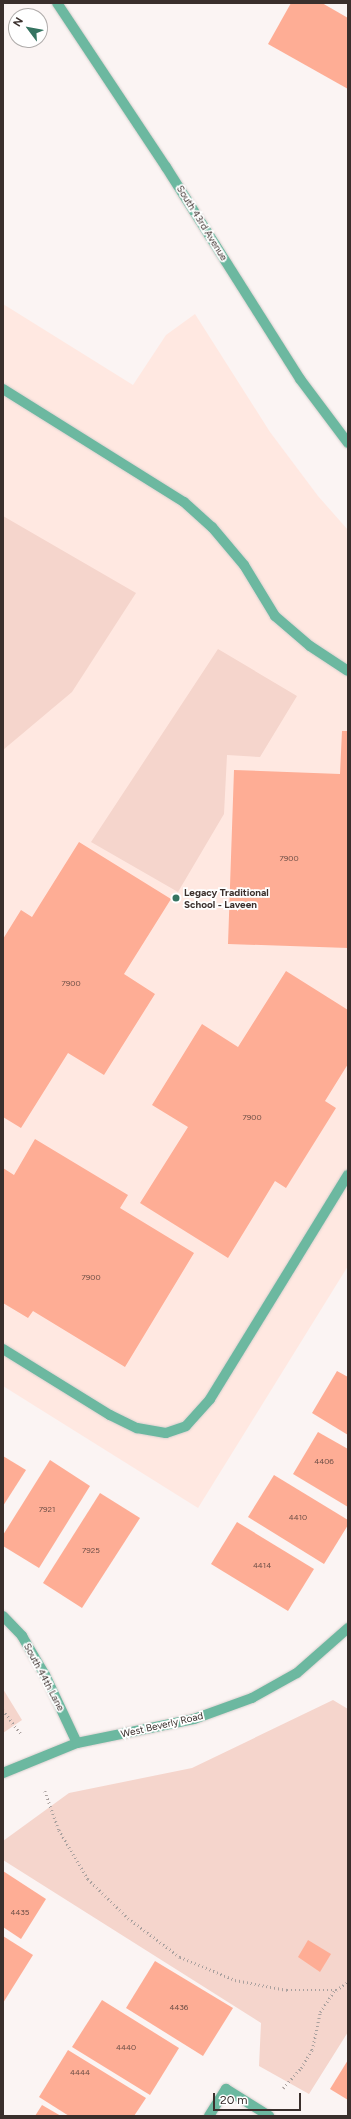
<!DOCTYPE html>
<html>
<head>
<meta charset="utf-8">
<style>
  body { margin:0 }
  #map { position:relative; width:351px; height:2119px; overflow:hidden; background:#fbf4f3; font-family:Figtree,sans-serif }
  div>[style] { position:absolute }
  .built>* { inset:0; background:#ffe8e1 }
  .green>* { inset:0; background:#f5d5cc }
  .building>* { inset:0; background:#fead95 }
  .path>* { height:2.5px; margin-top:-1.25px; transform-origin:0; background:repeating-linear-gradient(90deg,#aaa19f 0 1px,transparent 0 4px) }
  .roads { filter:drop-shadow(0 0 1px #d8d1cf) drop-shadow(0 0 1px #d8d1cf) }
  .service>* { height:10px; margin:-5px; padding:0 5px; transform-origin:5px; border-radius:5px; background:#6cb8a0 }
  .minor>* { height:10px; margin:-5px; padding:0 5px; transform-origin:5px; border-radius:5px; background:#6cb8a0 }
  .tertiary>* { height:10px; margin:-5px; padding:0 5px; transform-origin:5px; border-radius:5px; background:#6cb8a0 }
  .dots>* { width:11px; height:11px; translate:-50% -50%; box-sizing:border-box; border:2px solid #fff; border-radius:50% }
  span { translate:-50% -50%; white-space:nowrap; text-align:center; line-height:1.15; -webkit-text-stroke:3.5px #fff; paint-order:stroke }
  .number-label { font-size:8px; color:#6b4e46 }
  .number-label span { -webkit-text-stroke-width:0 }
  .street-label { font-size:10px; color:#3a2f2c }
  .poi-label { font-size:10px; color:#3a2f2c; font-weight:700 }
  .left { translate:0 -50%; text-align:left }
  .frame { position:absolute; inset:0; border:4px solid #3a2f2c; pointer-events:none }
  .north { position:absolute; left:8px; top:8px; width:40px; height:40px; box-sizing:border-box; background:#fff; border:1px solid #b0acab; border-radius:50%; rotate:302deg; font-size:11px; font-weight:700; line-height:16px; text-align:center; color:#3a2f2c }
  .north::after { content:''; display:block; margin:auto; width:14px; height:18px; background:#357461; clip-path:polygon(50% 0,100% 100%,50% 72%,0 100%) }
  .scale { position:absolute; left:213px; top:2093px; width:88px; height:18px; box-sizing:border-box; border:2px solid #3a2f2c; border-top:0; padding-left:5px; font-size:12px; line-height:14px; white-space:nowrap; color:#3a2f2c; -webkit-text-stroke:3px #fff; paint-order:stroke }
</style>
</head>
<body>
<div id="map">
  <div class="built">
    <div style="clip-path:polygon(3px 304px,133px 385px,166px 335px,195px 314px,270px 432px,318px 496px,348px 530px,348px 1266px,198px 1508px,3px 1386px)"></div>
  </div>
  <div class="green">
    <div style="clip-path:polygon(3px 516px,136px 593px,72px 692px,3px 750px)"></div>
    <div style="clip-path:polygon(218px 649px,297px 696px,260px 757px,227px 755px,224px 814px,178px 892px,91px 842px)"></div>
    <div style="clip-path:polygon(3px 1689px,22px 1720px,3px 1733px)"></div>
    <div style="clip-path:polygon(333px 1700px,348px 1709px,348px 2032px,309px 2094px,259px 2066px,261px 2023px,3px 1860px,3px 1841px,69px 1793px,192px 1768px)"></div>
  </div>
  <div class="building">
    <div style="clip-path:polygon(291px 3px,322px 3px,348px 18px,348px 89px,268px 44px)"></div>
    <div style="clip-path:polygon(342px 731px,348px 731px,348px 948px,228px 944px,234px 770px,340px 774px)"></div>
    <div style="clip-path:polygon(79px 842px,171px 899px,124px 974px,155px 994px,104px 1075px,68px 1053px,21px 1128px,3px 1117px,3px 939px,21px 910px,32px 917px)"></div>
    <div style="clip-path:polygon(286px 971px,348px 1010px,348px 1064px,325px 1101px,336px 1108px,286px 1188px,275px 1181px,228px 1258px,140px 1203px,188px 1127px,152px 1105px,202px 1024px,238px 1047px)"></div>
    <div style="clip-path:polygon(35px 1139px,128px 1195px,120px 1208px,194px 1253px,125px 1367px,33px 1311px,28px 1318px,3px 1303px,3px 1168px,14px 1175px)"></div>
    <div style="clip-path:polygon(337px 1371px,348px 1377px,348px 1435px,312px 1413px)"></div>
    <div style="clip-path:polygon(318px 1432px,348px 1449px,348px 1507px,293px 1474px)"></div>
    <div style="clip-path:polygon(3px 1456px,26px 1470px,3px 1506px)"></div>
    <div style="clip-path:polygon(50px 1460px,90px 1486px,39px 1568px,3px 1546px,3px 1535px)"></div>
    <div style="clip-path:polygon(274px 1475px,348px 1520px,348px 1525px,324px 1564px,248px 1517px)"></div>
    <div style="clip-path:polygon(100px 1493px,140px 1518px,82px 1608px,43px 1583px)"></div>
    <div style="clip-path:polygon(237px 1522px,314px 1569px,288px 1611px,211px 1564px)"></div>
    <div style="clip-path:polygon(3px 1871px,46px 1899px,21px 1939px,3px 1927px)"></div>
    <div style="clip-path:polygon(3px 1936px,33px 1955px,3px 2003px)"></div>
    <div style="clip-path:polygon(308px 1940px,331px 1954px,320px 1972px,298px 1957px)"></div>
    <div style="clip-path:polygon(155px 1961px,233px 2008px,203px 2056px,126px 2008px)"></div>
    <div style="clip-path:polygon(102px 2000px,179px 2048px,150px 2095px,72px 2047px)"></div>
    <div style="clip-path:polygon(68px 2050px,146px 2098px,134px 2116px,69px 2116px,39px 2097px)"></div>
    <div style="clip-path:polygon(348px 2060px,348px 2100px,330px 2089px)"></div>
    <div style="clip-path:polygon(42px 2105px,61px 2116px,35px 2116px)"></div>
  </div>
  <div class="path">
    <div style="left:3px;top:1710px;width:31px;rotate:53deg"></div>
    <div style="left:45px;top:1791px;width:41px;rotate:70.3deg"></div>
    <div style="left:59px;top:1830px;width:57px;rotate:59.4deg"></div>
    <div style="left:88px;top:1879px;width:56px;rotate:44.3deg"></div>
    <div style="left:128px;top:1918px;width:65px;rotate:36.9deg"></div>
    <div style="left:180px;top:1957px;width:60px;rotate:22.7deg"></div>
    <div style="left:235px;top:1980px;width:53px;rotate:10.9deg"></div>
    <div style="left:287px;top:1990px;width:49px"></div>
    <div style="left:336px;top:1990px;width:14px;rotate:-34deg"></div>
    <div style="left:283px;top:2088px;width:27px;rotate:-48deg"></div>
    <div style="left:301px;top:2068px;width:21px;rotate:-59deg"></div>
    <div style="left:312px;top:2050px;width:39px;rotate:-78deg"></div>
    <div style="left:320px;top:2012px;width:27px;rotate:-56deg"></div>
  </div>
  <div class="roads">
    <div class="service">
      <div style="left:3px;top:389px;width:213px;rotate:32deg"></div>
      <div style="left:184px;top:502px;width:38px;rotate:42deg"></div>
      <div style="left:212px;top:527px;width:50px;rotate:49.9deg"></div>
      <div style="left:244px;top:565px;width:60px;rotate:58.7deg"></div>
      <div style="left:275px;top:616px;width:46px;rotate:40.6deg"></div>
      <div style="left:310px;top:646px;width:45px;rotate:33.3deg"></div>
      <div style="left:3px;top:1349px;width:126px;rotate:31.7deg"></div>
      <div style="left:110px;top:1415px;width:30px;rotate:26deg"></div>
      <div style="left:137px;top:1428px;width:29px;rotate:10deg"></div>
      <div style="left:166px;top:1433px;width:21px;rotate:-19deg"></div>
      <div style="left:186px;top:1426px;width:36px;rotate:-48deg"></div>
      <div style="left:210px;top:1399px;width:263px;rotate:-58.4deg"></div>
    </div>
    <div class="minor">
      <div style="left:3px;top:1616px;width:28px;rotate:46deg"></div>
      <div style="left:22px;top:1636px;width:45px;rotate:59.5deg"></div>
      <div style="left:45px;top:1675px;width:75px;rotate:64.8deg"></div>
      <div style="left:3px;top:1773px;width:80px;rotate:-22.1deg"></div>
      <div style="left:77px;top:1743px;width:119px;rotate:-11.6deg"></div>
      <div style="left:194px;top:1719px;width:62px;rotate:-19.9deg"></div>
      <div style="left:252px;top:1698px;width:51px;rotate:-29.1deg"></div>
      <div style="left:297px;top:1673px;width:68px;rotate:-41.4deg"></div>
      <div style="left:209px;top:2116px;width:32px;rotate:-58deg"></div>
      <div style="left:226px;top:2089px;width:51px;rotate:32.1deg"></div>
    </div>
    <div class="tertiary">
      <div style="left:57px;top:3px;width:197px;rotate:56.4deg"></div>
      <div style="left:166px;top:167px;width:251px;rotate:57.7deg"></div>
      <div style="left:300px;top:379px;width:80px;rotate:53.1deg"></div>
    </div>
  </div>
  <div class="dots">
    <div style="left:176px;top:898px;background:#357461"></div>
  </div>
  <div class="number-label">
    <span style="left:289px;top:859px">7900</span>
    <span style="left:71px;top:984px">7900</span>
    <span style="left:252px;top:1118px">7900</span>
    <span style="left:91px;top:1278px">7900</span>
    <span style="left:324px;top:1462px">4406</span>
    <span style="left:47px;top:1510px">7921</span>
    <span style="left:298px;top:1518px">4410</span>
    <span style="left:91px;top:1551px">7925</span>
    <span style="left:262px;top:1566px">4414</span>
    <span style="left:20px;top:1913px">4435</span>
    <span style="left:179px;top:2008px">4436</span>
    <span style="left:126px;top:2048px">4440</span>
    <span style="left:80px;top:2073px">4444</span>
  </div>
  <div class="street-label">
    <span style="left:202px;top:223px;rotate:58deg">South 43rd Avenue</span>
    <span style="left:44px;top:1677px;rotate:62deg">South 44th Lane</span>
    <span style="left:162px;top:1725px;rotate:-13deg">West Beverly Road</span>
  </div>
  <div class="poi-label">
    <span class="left" style="left:184px;top:898px">Legacy Traditional<br>School - Laveen</span>
  </div>
  <div class="frame"></div>
  <div class="north">N</div>
  <div class="scale">20 m</div>
</div>
</body>
</html>
